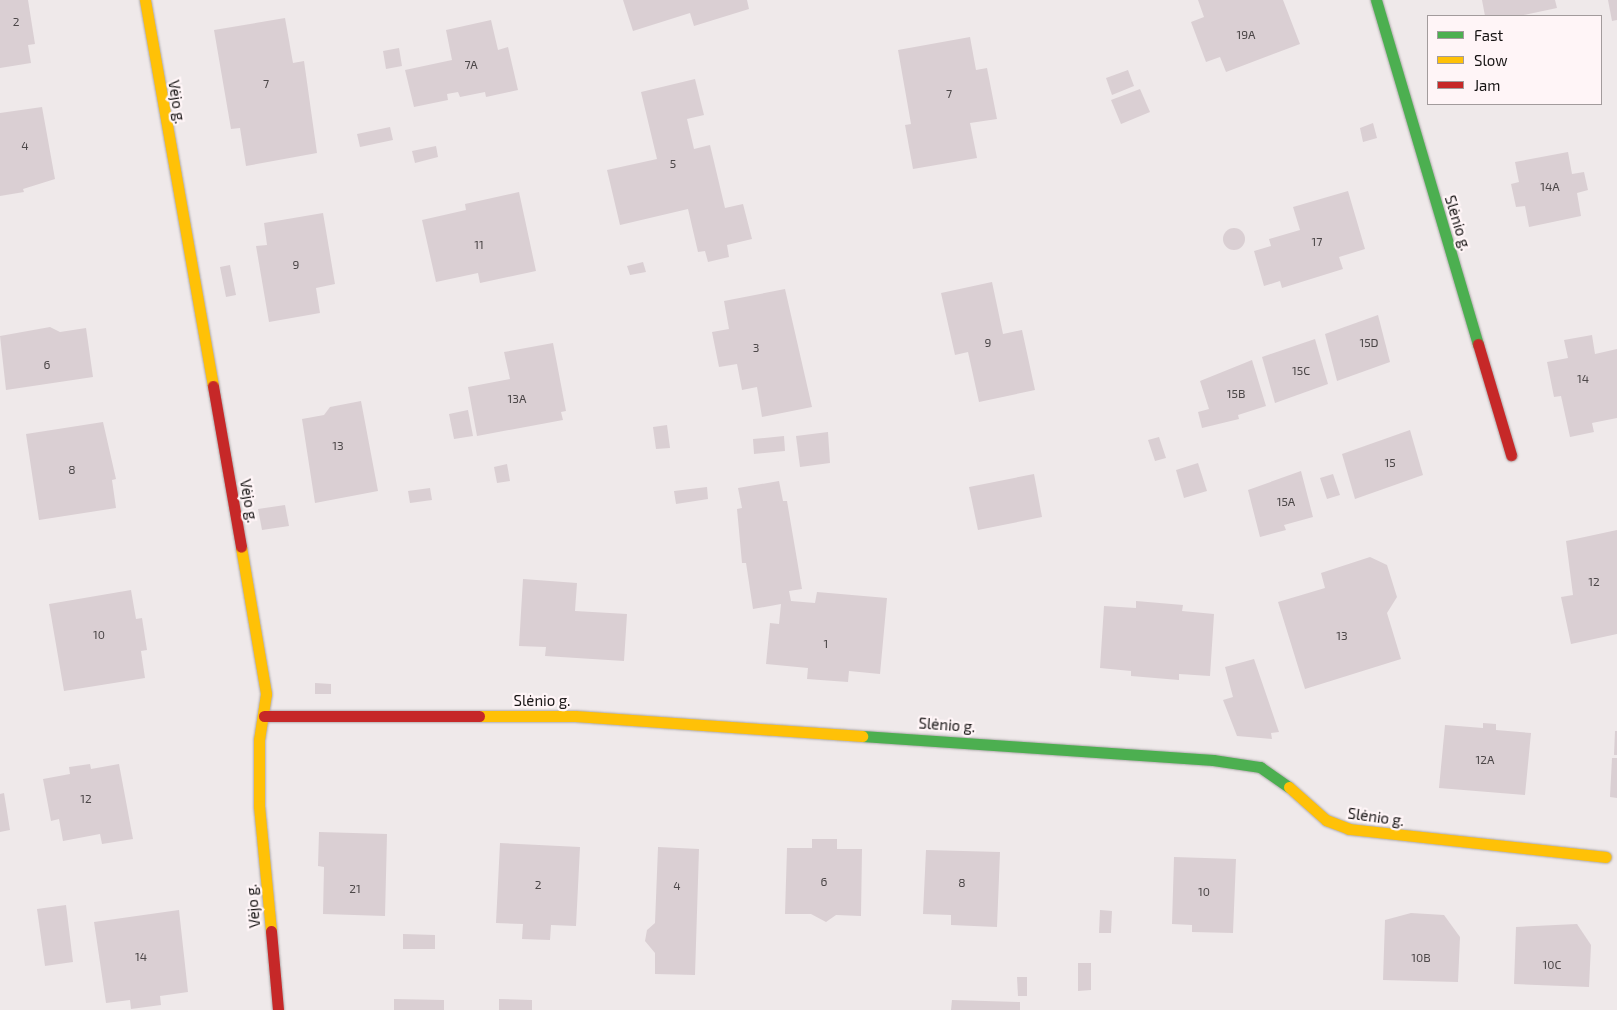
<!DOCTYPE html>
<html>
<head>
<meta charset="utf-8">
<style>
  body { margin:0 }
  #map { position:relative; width:1617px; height:1010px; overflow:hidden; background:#efe9ea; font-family:"Exo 2",sans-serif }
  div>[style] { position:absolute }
  .building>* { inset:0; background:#dacfd3 }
  .round { border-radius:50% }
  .roads { filter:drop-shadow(0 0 1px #aeaaab) drop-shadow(0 0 1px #aeaaab) }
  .fast>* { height:11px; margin:-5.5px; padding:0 5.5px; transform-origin:5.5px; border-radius:5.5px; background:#4caf50 }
  .slow>* { height:11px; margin:-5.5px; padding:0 5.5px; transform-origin:5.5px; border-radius:5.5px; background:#ffc107 }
  .jam>* { height:11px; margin:-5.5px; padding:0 5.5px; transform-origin:5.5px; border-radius:5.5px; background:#c62828 }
  span { translate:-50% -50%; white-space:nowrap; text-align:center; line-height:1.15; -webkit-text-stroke:4.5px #fff5f7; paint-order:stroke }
  .number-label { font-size:12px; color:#4c4748 }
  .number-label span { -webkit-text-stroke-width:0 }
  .street-label { font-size:15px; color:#171414 }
  .legend { position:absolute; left:1427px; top:15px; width:175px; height:90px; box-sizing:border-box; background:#fff5f7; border:1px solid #a29b9c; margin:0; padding:6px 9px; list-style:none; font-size:15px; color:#171414 }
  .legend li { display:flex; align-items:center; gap:10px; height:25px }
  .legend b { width:25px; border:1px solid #a29b9c }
</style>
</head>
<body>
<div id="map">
  <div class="building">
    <div style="clip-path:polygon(0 0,28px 0,35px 44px,28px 45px,31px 63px,0 68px)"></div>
    <div style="clip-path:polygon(623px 0,747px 0,749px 9px,694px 26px,690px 13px,633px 31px)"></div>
    <div style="clip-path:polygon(1198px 0,1283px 0,1300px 44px,1226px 72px,1220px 57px,1206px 62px,1191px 22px,1204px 17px)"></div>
    <div style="clip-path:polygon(1482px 0,1555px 0,1557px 8px,1519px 16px,1485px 16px)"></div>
    <div style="clip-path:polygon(1608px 0,1617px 0,1617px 20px,1612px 21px)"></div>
    <div style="clip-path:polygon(285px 18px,293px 63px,304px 61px,317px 153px,246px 166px,240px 128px,231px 129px,214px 30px)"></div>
    <div style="clip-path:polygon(491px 20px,498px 50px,508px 47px,518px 90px,486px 97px,485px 92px,460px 97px,458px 92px,447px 94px,448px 100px,414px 107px,405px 70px,452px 60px,446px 30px)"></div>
    <div style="clip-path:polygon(970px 37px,976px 70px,987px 68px,997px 119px,970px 123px,977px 158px,913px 169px,905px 125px,911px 124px,898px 50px)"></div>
    <div style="clip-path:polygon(399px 48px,402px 66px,386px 69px,383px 51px)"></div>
    <div style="clip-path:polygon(1128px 70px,1134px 86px,1112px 95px,1106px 78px)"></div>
    <div style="clip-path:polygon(695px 79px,704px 115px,687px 119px,694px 149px,710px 145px,725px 208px,743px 204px,752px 239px,727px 245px,729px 257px,708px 262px,705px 251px,698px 252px,688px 209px,620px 225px,607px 170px,657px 159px,641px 92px)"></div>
    <div style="clip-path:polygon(1140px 89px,1150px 112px,1121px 124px,1111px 100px)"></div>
    <div style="clip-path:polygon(42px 107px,55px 179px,23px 189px,24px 192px,0 196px,0 113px)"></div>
    <div style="clip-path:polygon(1373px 123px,1377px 138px,1363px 142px,1360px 128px)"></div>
    <div style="clip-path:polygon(390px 127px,393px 140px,360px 147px,357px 134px)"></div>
    <div style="clip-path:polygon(436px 146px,438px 157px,415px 163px,412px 151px)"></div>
    <div style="clip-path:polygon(1568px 152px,1572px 174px,1584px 172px,1588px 190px,1577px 193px,1581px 216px,1529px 227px,1525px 206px,1516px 207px,1511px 184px,1519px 182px,1515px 162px)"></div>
    <div style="clip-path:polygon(1348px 191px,1365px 249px,1339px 257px,1343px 269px,1282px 288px,1280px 281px,1264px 286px,1254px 251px,1271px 246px,1269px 239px,1300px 230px,1293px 207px)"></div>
    <div style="clip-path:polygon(519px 192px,536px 271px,480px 283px,478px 273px,436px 282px,422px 220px,466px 210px,465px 204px)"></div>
    <div style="clip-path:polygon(323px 213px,335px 284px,316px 288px,320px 313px,269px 322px,256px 246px,267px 245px,264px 223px)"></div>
    <div class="round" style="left:1223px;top:228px;width:22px;height:22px"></div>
    <div style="clip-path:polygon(643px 262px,646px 272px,630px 275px,627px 266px)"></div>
    <div style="clip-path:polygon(230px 265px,236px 295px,226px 297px,220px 267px)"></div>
    <div style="clip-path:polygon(992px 282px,1003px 334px,1022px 330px,1035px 390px,979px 402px,968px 352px,955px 355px,941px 293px)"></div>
    <div style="clip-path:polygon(785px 289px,812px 407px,762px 417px,757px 387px,742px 390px,737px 364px,719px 367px,712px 332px,729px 329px,724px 301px)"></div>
    <div style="clip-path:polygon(1378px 315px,1390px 362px,1337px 381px,1325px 334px)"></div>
    <div style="clip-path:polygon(50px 327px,60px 332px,86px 328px,93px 377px,6px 390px,0 336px)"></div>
    <div style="clip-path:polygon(1592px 335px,1595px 354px,1617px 349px,1617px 418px,1592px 423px,1594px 432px,1570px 437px,1561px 396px,1554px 397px,1547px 362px,1568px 358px,1564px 340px)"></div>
    <div style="clip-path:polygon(1315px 339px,1328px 384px,1275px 403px,1262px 357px)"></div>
    <div style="clip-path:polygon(553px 343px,566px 411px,561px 412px,563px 420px,477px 436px,468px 387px,510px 379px,504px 352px)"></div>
    <div style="clip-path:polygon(1252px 360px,1266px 406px,1238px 415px,1239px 419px,1202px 428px,1198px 412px,1209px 409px,1200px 381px)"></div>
    <div style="clip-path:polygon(361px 401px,378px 491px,315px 503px,302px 419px,324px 415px,330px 407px)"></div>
    <div style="clip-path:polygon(468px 410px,473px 436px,454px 439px,449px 414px)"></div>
    <div style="clip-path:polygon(103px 422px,116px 479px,112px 480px,116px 508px,39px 520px,26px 434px)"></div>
    <div style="clip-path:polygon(667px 425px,670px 448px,656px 449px,653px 427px)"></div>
    <div style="clip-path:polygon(1410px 430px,1423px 475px,1355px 499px,1342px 454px)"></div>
    <div style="clip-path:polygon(828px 432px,830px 463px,800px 467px,796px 436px)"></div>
    <div style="clip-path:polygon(784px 436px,785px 451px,754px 454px,753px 439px)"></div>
    <div style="clip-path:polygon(1159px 437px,1166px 458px,1155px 461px,1148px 440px)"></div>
    <div style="clip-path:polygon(1198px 463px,1207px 491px,1184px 498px,1176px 470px)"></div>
    <div style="clip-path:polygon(507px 464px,510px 481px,497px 483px,494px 467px)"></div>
    <div style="clip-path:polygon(1301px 471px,1313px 517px,1284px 525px,1286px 530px,1260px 537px,1248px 490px)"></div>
    <div style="clip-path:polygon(1034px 474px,1042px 517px,978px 530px,969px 487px)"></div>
    <div style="clip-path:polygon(1333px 474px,1340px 495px,1327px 499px,1320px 478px)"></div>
    <div style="clip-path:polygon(779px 481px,783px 501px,787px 501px,802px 589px,789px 591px,791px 601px,815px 603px,817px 592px,887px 598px,880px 674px,849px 671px,848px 682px,807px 679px,808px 668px,766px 664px,770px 623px,779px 624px,781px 604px,753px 609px,746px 563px,742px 563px,737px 509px,742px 508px,738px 488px)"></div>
    <div style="clip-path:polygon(707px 487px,708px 499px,676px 504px,674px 491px)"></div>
    <div style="clip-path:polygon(430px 488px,432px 500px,410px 503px,408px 491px)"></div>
    <div style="clip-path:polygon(285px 505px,289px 526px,262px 530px,258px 509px)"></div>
    <div style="clip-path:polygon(1617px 530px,1617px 634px,1571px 644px,1561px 597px,1573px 595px,1566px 541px)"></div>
    <div style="clip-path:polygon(1370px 557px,1387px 565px,1397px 597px,1387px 613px,1401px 659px,1305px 689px,1278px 602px,1325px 588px,1321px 573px)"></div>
    <div style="clip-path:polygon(523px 579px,577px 583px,575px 611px,627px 614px,624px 661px,545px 656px,546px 647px,519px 646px)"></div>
    <div style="clip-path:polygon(131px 590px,136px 619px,142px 618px,147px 650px,141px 651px,145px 678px,64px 691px,49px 604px)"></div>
    <div style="clip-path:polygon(1136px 601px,1183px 605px,1182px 611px,1214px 614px,1210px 676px,1179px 674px,1179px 680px,1131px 676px,1131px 671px,1100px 668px,1104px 606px,1136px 608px)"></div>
    <div style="clip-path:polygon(1254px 659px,1279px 732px,1271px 733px,1272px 739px,1237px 736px,1223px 700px,1233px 697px,1225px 667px)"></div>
    <div style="clip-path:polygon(315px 683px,331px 684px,331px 694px,315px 694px)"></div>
    <div style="clip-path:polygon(1483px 723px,1496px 724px,1496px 730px,1531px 733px,1525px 795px,1439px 788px,1445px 725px,1483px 728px)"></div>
    <div style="clip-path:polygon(1615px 731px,1617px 731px,1617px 755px,1614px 755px)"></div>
    <div style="clip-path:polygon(1612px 758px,1617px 758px,1617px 798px,1610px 797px)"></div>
    <div style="clip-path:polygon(90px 764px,91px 769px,119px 764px,133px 839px,102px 844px,100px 834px,63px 841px,59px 819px,51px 821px,43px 779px,70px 774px,69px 767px)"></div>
    <div style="clip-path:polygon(4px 793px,10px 830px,0 832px,0 794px)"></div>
    <div style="clip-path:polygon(319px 832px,387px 834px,385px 916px,323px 914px,324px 867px,318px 866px)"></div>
    <div style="clip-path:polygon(812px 839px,837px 839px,837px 849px,862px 849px,861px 916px,836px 915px,826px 922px,811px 914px,785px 914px,787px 848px,812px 848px)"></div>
    <div style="clip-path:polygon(500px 843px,580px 847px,576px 926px,551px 925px,550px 940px,522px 939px,523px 924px,496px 923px)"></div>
    <div style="clip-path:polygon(658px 847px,699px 849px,695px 975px,655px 974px,655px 953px,645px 941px,647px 930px,655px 923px)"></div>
    <div style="clip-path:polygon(926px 850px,1000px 852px,997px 927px,951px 925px,951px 915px,923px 914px)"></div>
    <div style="clip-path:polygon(1174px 857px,1236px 859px,1233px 933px,1192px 932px,1192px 925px,1172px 924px)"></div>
    <div style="clip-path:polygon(66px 905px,73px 962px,45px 966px,37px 909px)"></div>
    <div style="clip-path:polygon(179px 910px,188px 992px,160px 996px,161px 1005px,131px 1009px,130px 1000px,106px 1003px,94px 922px)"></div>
    <div style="clip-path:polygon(1100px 910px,1112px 911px,1111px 933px,1099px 933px)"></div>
    <div style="clip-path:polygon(1411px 913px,1444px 915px,1460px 937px,1458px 982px,1383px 980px,1385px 920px)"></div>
    <div style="clip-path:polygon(1577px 924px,1591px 945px,1589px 987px,1514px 984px,1516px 927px)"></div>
    <div style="clip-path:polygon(403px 934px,435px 935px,435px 949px,403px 949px)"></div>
    <div style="clip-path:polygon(1078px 963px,1091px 963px,1091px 990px,1078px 991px)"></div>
    <div style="clip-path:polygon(1017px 977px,1027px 977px,1027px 996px,1018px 996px)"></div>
    <div style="clip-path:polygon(394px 999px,444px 1000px,444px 1010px,394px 1010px)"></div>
    <div style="clip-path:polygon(499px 999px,532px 1000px,532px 1010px,499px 1010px)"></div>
    <div style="clip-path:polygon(952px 1000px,1020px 1002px,1020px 1010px,951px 1010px)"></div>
  </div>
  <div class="roads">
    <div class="fast">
      <div style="left:1376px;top:0;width:359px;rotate:73.5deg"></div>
      <div style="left:862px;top:736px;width:352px;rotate:3.9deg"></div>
      <div style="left:1213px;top:760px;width:48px;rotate:8.5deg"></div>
      <div style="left:1260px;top:767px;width:35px;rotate:35deg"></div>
    </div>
    <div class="slow">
      <div style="left:145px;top:0;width:392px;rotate:80deg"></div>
      <div style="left:241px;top:547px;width:149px;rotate:80.3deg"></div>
      <div style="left:266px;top:694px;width:47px;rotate:98.7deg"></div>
      <div style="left:259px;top:740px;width:66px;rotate:90deg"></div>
      <div style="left:259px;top:806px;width:126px;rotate:84.5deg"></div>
      <div style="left:479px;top:716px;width:96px"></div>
      <div style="left:575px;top:716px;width:288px;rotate:4deg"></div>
      <div style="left:1289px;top:787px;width:50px;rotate:41.7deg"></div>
      <div style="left:1326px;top:820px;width:25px;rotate:21deg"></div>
      <div style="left:1349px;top:829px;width:258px;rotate:6.2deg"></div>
    </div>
    <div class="jam">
      <div style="left:1478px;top:344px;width:116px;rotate:73.4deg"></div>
      <div style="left:213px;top:386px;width:163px;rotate:80.1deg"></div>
      <div style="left:264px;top:716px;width:215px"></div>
      <div style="left:271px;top:931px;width:79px;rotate:84.9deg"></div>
    </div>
  </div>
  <div class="number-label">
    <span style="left:16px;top:22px">2</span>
    <span style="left:1246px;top:35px">19A</span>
    <span style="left:471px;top:65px">7A</span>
    <span style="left:266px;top:84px">7</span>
    <span style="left:949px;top:94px">7</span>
    <span style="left:25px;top:146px">4</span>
    <span style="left:673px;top:164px">5</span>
    <span style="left:1550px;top:187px">14A</span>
    <span style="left:1317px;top:242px">17</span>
    <span style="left:479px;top:245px">11</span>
    <span style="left:296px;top:265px">9</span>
    <span style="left:988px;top:343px">9</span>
    <span style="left:1369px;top:343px">15D</span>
    <span style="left:756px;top:348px">3</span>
    <span style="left:47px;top:365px">6</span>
    <span style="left:1301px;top:371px">15C</span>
    <span style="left:1583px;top:379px">14</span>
    <span style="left:1236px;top:394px">15B</span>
    <span style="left:517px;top:399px">13A</span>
    <span style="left:338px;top:446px">13</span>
    <span style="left:1390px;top:463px">15</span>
    <span style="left:72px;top:470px">8</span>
    <span style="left:1286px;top:502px">15A</span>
    <span style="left:1594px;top:582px">12</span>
    <span style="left:99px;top:635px">10</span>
    <span style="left:1342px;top:636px">13</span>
    <span style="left:826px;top:644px">1</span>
    <span style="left:1485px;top:760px">12A</span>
    <span style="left:86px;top:799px">12</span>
    <span style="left:824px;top:882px">6</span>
    <span style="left:962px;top:883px">8</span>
    <span style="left:538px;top:885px">2</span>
    <span style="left:677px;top:886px">4</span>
    <span style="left:355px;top:889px">21</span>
    <span style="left:1204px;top:892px">10</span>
    <span style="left:141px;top:957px">14</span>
    <span style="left:1421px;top:958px">10B</span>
    <span style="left:1552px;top:965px">10C</span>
  </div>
  <div class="street-label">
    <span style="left:177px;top:102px;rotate:81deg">Vėjo g.</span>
    <span style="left:1458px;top:223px;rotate:73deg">Slėnio g.</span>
    <span style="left:249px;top:501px;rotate:80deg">Vėjo g.</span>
    <span style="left:542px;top:701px">Slėnio g.</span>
    <span style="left:947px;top:725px;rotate:4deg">Slėnio g.</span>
    <span style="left:1376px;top:817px;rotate:8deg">Slėnio g.</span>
    <span style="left:253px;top:906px;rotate:-95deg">Vėjo g.</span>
  </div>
  <ul class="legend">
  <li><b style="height:6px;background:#4caf50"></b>Fast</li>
  <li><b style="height:6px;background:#ffc107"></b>Slow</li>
  <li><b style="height:6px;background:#c62828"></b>Jam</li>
  </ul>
</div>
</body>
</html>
